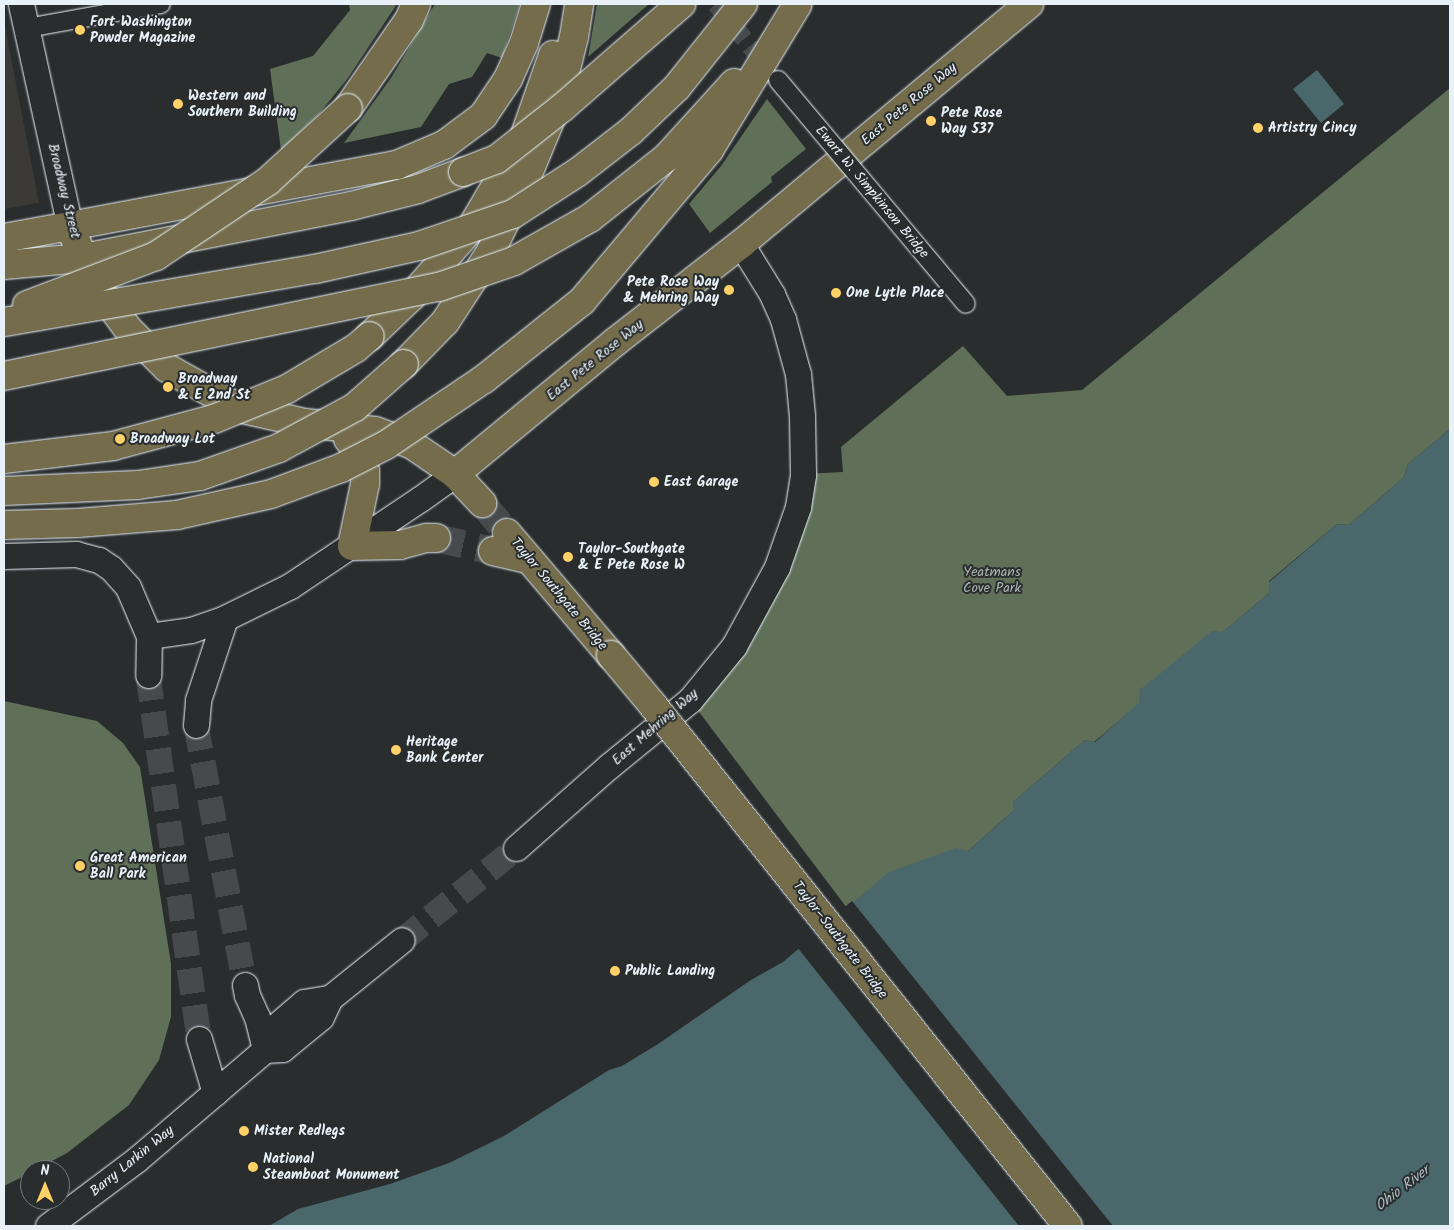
<!DOCTYPE html>
<html>
<head>
<meta charset="utf-8">
<style>
  body { margin:0 }
  #map { position:relative; width:1454px; height:1230px; overflow:hidden; background:#2a2d2e; font-family:Kalam,sans-serif }
  div>[style] { position:absolute }
  .built>* { inset:0; background:#3b3a37 }
  .green>* { inset:0; background:#5f6f58 }
  .water>* { inset:0; background:#4a686b }
  .pier>* { inset:0; background:#2a2d2e }
  .street-tunnel>* { height:18px; margin-top:-9px; transform-origin:0; background:repeating-linear-gradient(90deg,#464a4c 0 18px,transparent 0 27px) }
  .secondary-tunnel>* { height:25px; margin-top:-12.5px; transform-origin:0; background:repeating-linear-gradient(90deg,#464a4c 0 25px,transparent 0 37px) }
  .primary-tunnel>* { height:28px; margin-top:-14px; transform-origin:0; background:repeating-linear-gradient(90deg,#464a4c 0 28px,transparent 0 42px) }
  .roads { filter:drop-shadow(0 0 1px #e8f1f8) drop-shadow(0 0 1px #e8f1f8) }
  .street>* { height:18px; margin:-9px; padding:0 9px; transform-origin:9px; border-radius:9px; background:#2a2d2e }
  .secondary>* { height:25px; margin:-12.5px; padding:0 12.5px; transform-origin:12.5px; border-radius:12.5px; background:#2a2d2e }
  .primary>* { height:28px; margin:-14px; padding:0 14px; transform-origin:14px; border-radius:14px; background:#746c4b }
  .highway>* { height:28px; margin:-14px; padding:0 14px; transform-origin:14px; border-radius:14px; background:#746c4b }
  .bridges { filter:drop-shadow(0 0 1px #e8f1f8) drop-shadow(0 0 1px #e8f1f8) }
  .street-bridge>* { height:18px; margin:-9px; padding:0 9px; transform-origin:9px; border-radius:9px; background:#2a2d2e }
  .primary-bridge>* { height:28px; margin:-14px; padding:0 14px; transform-origin:14px; border-radius:14px; background:#746c4b }
  .highway-bridge>* { height:28px; margin:-14px; padding:0 14px; transform-origin:14px; border-radius:14px; background:#746c4b }
  .dots>* { width:14px; height:14px; translate:-50% -50%; box-sizing:border-box; border:2px solid #2a2d2e; border-radius:50% }
  span { translate:-50% -50%; white-space:nowrap; text-align:center; line-height:1.15; -webkit-text-stroke:4px #2a2d2e; paint-order:stroke }
  .poi-label { font-size:14px; color:#e8f1f8; font-weight:700 }
  .left { translate:0 -50%; text-align:left }
  .right { translate:-100% -50%; text-align:right }
  .street-label { font-size:14px; color:#e8f1f8 }
  .park-label { font-size:14px; color:#aab6b0 }
  .water-label { font-size:15px; color:#a9bac0; font-style:italic }
  .frame { position:absolute; inset:0; border:5px solid #e8f1f8; pointer-events:none }
  .north { position:absolute; left:20px; top:1160px; width:50px; height:50px; box-sizing:border-box; background:#2a2d2e; border:1px solid #767b7f; border-radius:50%; rotate:0deg; font-size:14px; font-weight:700; line-height:20px; text-align:center; color:#e8f1f8 }
  .north::after { content:''; display:block; margin:auto; width:18px; height:22px; background:#ffd166; clip-path:polygon(50% 0,100% 100%,50% 72%,0 100%) }
</style>
</head>
<body>
<div id="map">
  <div class="built">
    <div style="clip-path:polygon(4px 21px,39px 203px,4px 209px)"></div>
  </div>
  <div class="green">
    <div style="clip-path:polygon(349px 4px,397px 4px,348px 78px,318px 115px,281px 150px,270px 69px,313px 56px,350px 10px)"></div>
    <div style="clip-path:polygon(435px 4px,520px 4px,502px 58px,487px 53px,472px 77px,449px 84px,421px 127px,344px 143px,391px 78px)"></div>
    <div style="clip-path:polygon(597px 4px,649px 4px,588px 57px)"></div>
    <div style="clip-path:polygon(1450px 88px,1450px 429px,1408px 464px,1404px 477px,1349px 525px,1337px 524px,1269px 581px,1269px 593px,1223px 632px,1140px 690px,1140px 703px,1094px 742px,1085px 740px,1013px 802px,1013px 811px,968px 851px,847px 908px,690px 700px,734px 646px,803px 474px,843px 472px,841px 447px,963px 346px,1007px 396px,1082px 390px)"></div>
    <div style="clip-path:polygon(767px 99px,806px 149px,771px 177px,772px 182px,710px 233px,689px 204px,721px 166px)"></div>
    <div style="clip-path:polygon(4px 701px,97px 721px,123px 743px,140px 767px,171px 964px,171px 1017px,159px 1060px,129px 1105px,67px 1153px,35px 1170px,30px 1170px,30px 1173px,4px 1186px)"></div>
  </div>
  <div class="water">
    <div style="clip-path:polygon(1317px 70px,1344px 104px,1321px 123px,1293px 89px)"></div>
    <div style="clip-path:polygon(1450px 429px,1450px 1226px,269px 1226px,298px 1209px,390px 1184px,449px 1163px,504px 1136px,609px 1070px,622px 1066px,658px 1044px,751px 980px,783px 962px,889px 872px,956px 848px,968px 851px,1013px 811px,1013px 802px,1085px 740px,1095px 742px,1139px 703px,1140px 690px,1212px 631px,1223px 632px,1269px 593px,1269px 582px,1337px 524px,1349px 525px,1404px 477px,1408px 464px)"></div>
  </div>
  <div class="pier">
    <div style="clip-path:polygon(852px 901px,1113px 1226px,1019px 1226px,797px 947px)"></div>
  </div>
  <div class="street-tunnel">
    <div style="left:716px;top:4px;width:82px;rotate:50.9deg"></div>
  </div>
  <div class="secondary-tunnel">
    <div style="left:148px;top:675px;width:368px;rotate:82deg"></div>
    <div style="left:196px;top:725px;width:265px;rotate:79.3deg"></div>
    <div style="left:402px;top:940px;width:146px;rotate:-38.9deg"></div>
  </div>
  <div class="primary-tunnel">
    <div style="left:482px;top:503px;width:39px;rotate:50deg"></div>
    <div style="left:436px;top:538px;width:58px;rotate:12.8deg"></div>
  </div>
  <div class="roads">
    <div class="street">
      <div style="left:27px;top:28px;width:136px;rotate:-10.2deg"></div>
    </div>
    <div class="secondary">
      <div style="left:21px;top:4px;width:227px;rotate:77.6deg"></div>
      <div style="left:4px;top:556px;width:72px;rotate:-1.6deg"></div>
      <div style="left:76px;top:554px;width:24px;rotate:15deg"></div>
      <div style="left:99px;top:560px;width:14px;rotate:34deg"></div>
      <div style="left:111px;top:568px;width:25px;rotate:48deg"></div>
      <div style="left:128px;top:587px;width:53px;rotate:66.8deg"></div>
      <div style="left:149px;top:636px;width:39px;rotate:91deg"></div>
      <div style="left:149px;top:636px;width:42px;rotate:-8.1deg"></div>
      <div style="left:191px;top:630px;width:36px;rotate:-19deg"></div>
      <div style="left:225px;top:618px;width:72px;rotate:-26.2deg"></div>
      <div style="left:290px;top:586px;width:156px;rotate:-33.8deg"></div>
      <div style="left:420px;top:499px;width:43px;rotate:-35.5deg"></div>
      <div style="left:196px;top:725px;width:25px;rotate:-85deg"></div>
      <div style="left:198px;top:700px;width:86px;rotate:-71.8deg"></div>
      <div style="left:516px;top:848px;width:124px;rotate:-41.4deg"></div>
      <div style="left:609px;top:766px;width:104px;rotate:-39.2deg"></div>
      <div style="left:690px;top:700px;width:70px;rotate:-50.8deg"></div>
      <div style="left:734px;top:646px;width:90px;rotate:-61.4deg"></div>
      <div style="left:777px;top:567px;width:64px;rotate:-70.7deg"></div>
      <div style="left:798px;top:507px;width:33px;rotate:-81deg"></div>
      <div style="left:803px;top:474px;width:58px;rotate:-91deg"></div>
      <div style="left:802px;top:416px;width:42px;rotate:-95.4deg"></div>
      <div style="left:798px;top:374px;width:57px;rotate:-105.3deg"></div>
      <div style="left:783px;top:319px;width:27px;rotate:-114deg"></div>
      <div style="left:772px;top:294px;width:59px;rotate:-121.8deg"></div>
      <div style="left:245px;top:985px;width:10px;rotate:79deg"></div>
      <div style="left:247px;top:995px;width:24px;rotate:66deg"></div>
      <div style="left:257px;top:1017px;width:34px;rotate:76deg"></div>
      <div style="left:199px;top:1039px;width:56px;rotate:73.5deg"></div>
      <div style="left:265px;top:1050px;width:17px;rotate:-3deg"></div>
      <div style="left:282px;top:1049px;width:50px;rotate:-39.4deg"></div>
      <div style="left:321px;top:1017px;width:21px;rotate:-65deg"></div>
      <div style="left:330px;top:998px;width:92px;rotate:-38.9deg"></div>
      <div style="left:48px;top:1226px;width:110px;rotate:-36.9deg"></div>
      <div style="left:136px;top:1160px;width:170px;rotate:-40.5deg"></div>
      <div style="left:265px;top:1050px;width:18px;rotate:-77deg"></div>
      <div style="left:269px;top:1032px;width:46px;rotate:-40.6deg"></div>
      <div style="left:304px;top:1002px;width:26px;rotate:-9deg"></div>
    </div>
    <div class="primary">
      <div style="left:4px;top:238px;width:67px;rotate:-10.3deg"></div>
      <div style="left:70px;top:226px;width:35px;rotate:68deg"></div>
      <div style="left:83px;top:258px;width:37px;rotate:63deg"></div>
      <div style="left:100px;top:291px;width:47px;rotate:53.6deg"></div>
      <div style="left:128px;top:329px;width:55px;rotate:45deg"></div>
      <div style="left:167px;top:368px;width:82px;rotate:29.1deg"></div>
      <div style="left:239px;top:408px;width:68px;rotate:12.8deg"></div>
      <div style="left:305px;top:423px;width:70px;rotate:6.5deg"></div>
      <div style="left:375px;top:431px;width:38px;rotate:20deg"></div>
      <div style="left:411px;top:444px;width:53px;rotate:34.3deg"></div>
      <div style="left:455px;top:474px;width:40px;rotate:47deg"></div>
      <div style="left:4px;top:265px;width:79px;rotate:-5.1deg"></div>
      <div style="left:348px;top:439px;width:13px;rotate:51deg"></div>
      <div style="left:356px;top:449px;width:24px;rotate:68deg"></div>
      <div style="left:365px;top:471px;width:13px;rotate:90deg"></div>
      <div style="left:365px;top:484px;width:63px;rotate:101.8deg"></div>
      <div style="left:352px;top:546px;width:48px;rotate:-1.2deg"></div>
      <div style="left:400px;top:545px;width:28px;rotate:-15deg"></div>
      <div style="left:427px;top:538px;width:9px"></div>
      <div style="left:455px;top:474px;width:207px;rotate:-39.5deg"></div>
      <div style="left:615px;top:342px;width:160px;rotate:-37.9deg"></div>
      <div style="left:741px;top:244px;width:375px;rotate:-39.8deg"></div>
      <div style="left:507px;top:533px;width:160px;rotate:49.6deg"></div>
      <div style="left:493px;top:551px;width:37px;rotate:13deg"></div>
    </div>
    <div class="highway">
      <div style="left:348px;top:108px;width:107px;rotate:-55.3deg"></div>
      <div style="left:409px;top:20px;width:17px;rotate:-66deg"></div>
      <div style="left:70px;top:226px;width:333px;rotate:-10.6deg"></div>
      <div style="left:397px;top:165px;width:51px;rotate:-23.1deg"></div>
      <div style="left:444px;top:145px;width:49px;rotate:-36.6deg"></div>
      <div style="left:483px;top:116px;width:45px;rotate:-56deg"></div>
      <div style="left:508px;top:79px;width:39px;rotate:-66deg"></div>
      <div style="left:524px;top:43px;width:41px;rotate:-72.9deg"></div>
      <div style="left:83px;top:258px;width:273px;rotate:-11deg"></div>
      <div style="left:351px;top:206px;width:69px;rotate:-14.2deg"></div>
      <div style="left:418px;top:189px;width:48px;rotate:-20.7deg"></div>
      <div style="left:370px;top:336px;width:57px;rotate:-43.6deg"></div>
      <div style="left:411px;top:297px;width:91px;rotate:-49deg"></div>
      <div style="left:471px;top:228px;width:104px;rotate:-59.5deg"></div>
      <div style="left:524px;top:138px;width:88px;rotate:-70.7deg"></div>
      <div style="left:404px;top:364px;width:59px;rotate:-45.7deg"></div>
      <div style="left:445px;top:322px;width:82px;rotate:-56.9deg"></div>
      <div style="left:490px;top:253px;width:88px;rotate:-64.3deg"></div>
      <div style="left:528px;top:174px;width:79px;rotate:-67.7deg"></div>
      <div style="left:558px;top:101px;width:66px;rotate:-76deg"></div>
      <div style="left:574px;top:37px;width:33px;rotate:-81deg"></div>
    </div>
  </div>
  <div class="bridges">
    <div class="street-bridge">
      <div style="left:778px;top:80px;width:292px;rotate:50deg"></div>
    </div>
    <div class="primary-bridge">
      <div style="left:611px;top:655px;width:64px;rotate:50.1deg"></div>
      <div style="left:652px;top:704px;width:667px;rotate:51.45deg"></div>
    </div>
    <div class="highway-bridge">
      <div style="left:463px;top:172px;width:36px;rotate:-21deg"></div>
      <div style="left:497px;top:159px;width:84px;rotate:-38.2deg"></div>
      <div style="left:563px;top:107px;width:157px;rotate:-41.1deg"></div>
      <div style="left:27px;top:305px;width:138px;rotate:-20.8deg"></div>
      <div style="left:156px;top:256px;width:135px;rotate:-33.8deg"></div>
      <div style="left:268px;top:181px;width:108px;rotate:-42.4deg"></div>
      <div style="left:4px;top:322px;width:315px;rotate:-9.7deg"></div>
      <div style="left:315px;top:269px;width:107px;rotate:-12.5deg"></div>
      <div style="left:419px;top:246px;width:99px;rotate:-18.8deg"></div>
      <div style="left:513px;top:214px;width:77px;rotate:-32.9deg"></div>
      <div style="left:578px;top:172px;width:67px;rotate:-37.7deg"></div>
      <div style="left:631px;top:131px;width:64px;rotate:-43.7deg"></div>
      <div style="left:677px;top:87px;width:106px;rotate:-51.5deg"></div>
      <div style="left:4px;top:376px;width:444px;rotate:-11.6deg"></div>
      <div style="left:439px;top:287px;width:79px;rotate:-19.1deg"></div>
      <div style="left:514px;top:261px;width:87px;rotate:-29.5deg"></div>
      <div style="left:590px;top:218px;width:98px;rotate:-38.4deg"></div>
      <div style="left:667px;top:157px;width:100px;rotate:-47.8deg"></div>
      <div style="left:4px;top:459px;width:110px;rotate:-6.8deg"></div>
      <div style="left:113px;top:446px;width:105px;rotate:-15deg"></div>
      <div style="left:214px;top:419px;width:79px;rotate:-22.3deg"></div>
      <div style="left:287px;top:389px;width:80px;rotate:-30.7deg"></div>
      <div style="left:356px;top:348px;width:18px;rotate:-41deg"></div>
      <div style="left:4px;top:491px;width:134px;rotate:-2.6deg"></div>
      <div style="left:138px;top:485px;width:63px;rotate:-8.3deg"></div>
      <div style="left:200px;top:476px;width:84px;rotate:-19.5deg"></div>
      <div style="left:279px;top:448px;width:86px;rotate:-28.3deg"></div>
      <div style="left:355px;top:407px;width:65px;rotate:-41.3deg"></div>
      <div style="left:4px;top:525px;width:74px;rotate:-1.5deg"></div>
      <div style="left:78px;top:523px;width:99px;rotate:-4.6deg"></div>
      <div style="left:177px;top:515px;width:96px;rotate:-12.6deg"></div>
      <div style="left:271px;top:494px;width:75px;rotate:-20.4deg"></div>
      <div style="left:341px;top:468px;width:51px;rotate:-27.1deg"></div>
      <div style="left:386px;top:445px;width:118px;rotate:-34deg"></div>
      <div style="left:484px;top:379px;width:125px;rotate:-38.5deg"></div>
      <div style="left:582px;top:301px;width:197px;rotate:-49.9deg"></div>
      <div style="left:709px;top:150px;width:170px;rotate:-58.7deg"></div>
    </div>
  </div>
  <div class="dots">
    <div style="left:80px;top:30px;background:#ffd166"></div>
    <div style="left:178px;top:104px;background:#ffd166"></div>
    <div style="left:931px;top:121px;background:#ffd166"></div>
    <div style="left:1258px;top:128px;background:#ffd166"></div>
    <div style="left:729px;top:290px;background:#ffd166"></div>
    <div style="left:836px;top:293px;background:#ffd166"></div>
    <div style="left:168px;top:387px;background:#ffd166"></div>
    <div style="left:120px;top:439px;background:#ffd166"></div>
    <div style="left:654px;top:482px;background:#ffd166"></div>
    <div style="left:568px;top:557px;background:#ffd166"></div>
    <div style="left:396px;top:750px;background:#ffd166"></div>
    <div style="left:80px;top:866px;background:#ffd166"></div>
    <div style="left:615px;top:971px;background:#ffd166"></div>
    <div style="left:244px;top:1131px;background:#ffd166"></div>
    <div style="left:253px;top:1167px;background:#ffd166"></div>
  </div>
  <div class="poi-label">
    <span class="left" style="left:90px;top:30px">Fort Washington<br>Powder Magazine</span>
    <span class="left" style="left:188px;top:104px">Western and<br>Southern Building</span>
    <span class="left" style="left:941px;top:121px">Pete Rose<br>Way 537</span>
    <span class="left" style="left:1268px;top:128px">Artistry Cincy</span>
    <span class="right" style="left:719px;top:290px">Pete Rose Way<br>&amp; Mehring Way</span>
    <span class="left" style="left:846px;top:293px">One Lytle Place</span>
    <span class="left" style="left:178px;top:387px">Broadway<br>&amp; E 2nd St</span>
    <span class="left" style="left:130px;top:439px">Broadway Lot</span>
    <span class="left" style="left:664px;top:482px">East Garage</span>
    <span class="left" style="left:578px;top:557px">Taylor-Southgate<br>&amp; E Pete Rose W</span>
    <span class="left" style="left:406px;top:750px">Heritage<br>Bank Center</span>
    <span class="left" style="left:90px;top:866px">Great American<br>Ball Park</span>
    <span class="left" style="left:625px;top:971px">Public Landing</span>
    <span class="left" style="left:254px;top:1131px">Mister Redlegs</span>
    <span class="left" style="left:263px;top:1167px">National<br>Steamboat Monument</span>
  </div>
  <div class="street-label">
    <span style="left:909px;top:104px;rotate:-40deg">East Pete Rose Way</span>
    <span style="left:64px;top:191px;rotate:76deg">Broadway Street</span>
    <span style="left:872px;top:192px;rotate:50deg">Ewart W. Simpkinson Bridge</span>
    <span style="left:595px;top:360px;rotate:-39deg">East Pete Rose Way</span>
    <span style="left:559px;top:594px;rotate:50deg">Taylor Southgate Bridge</span>
    <span style="left:655px;top:727px;rotate:-41deg">East Mehring Way</span>
    <span style="left:840px;top:940px;rotate:52deg">Taylor–Southgate Bridge</span>
    <span style="left:132px;top:1161px;rotate:-39deg">Barry Larkin Way</span>
  </div>
  <div class="park-label">
    <span style="left:992px;top:580px">Yeatmans<br>Cove Park</span>
  </div>
  <div class="water-label">
    <span style="left:1403px;top:1189px;rotate:-38deg">Ohio River</span>
  </div>
  <div class="frame"></div>
  <div class="north">N</div>
</div>
</body>
</html>
